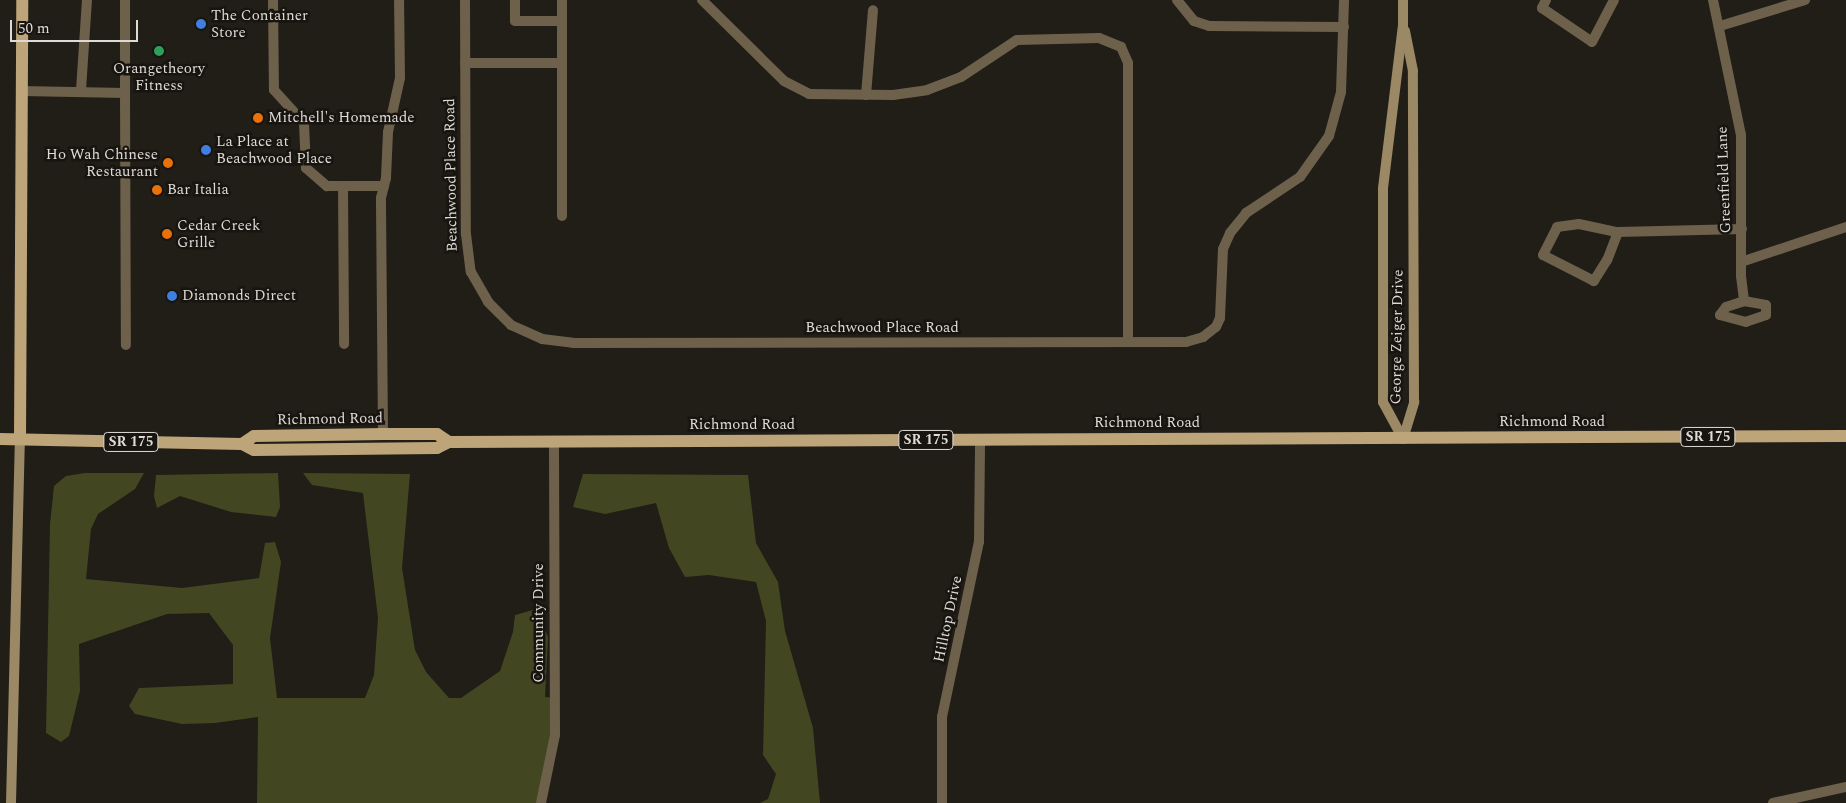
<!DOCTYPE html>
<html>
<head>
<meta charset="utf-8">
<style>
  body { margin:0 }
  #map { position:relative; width:1846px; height:803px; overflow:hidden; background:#211d17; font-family:Spectral,serif }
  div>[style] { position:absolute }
  .green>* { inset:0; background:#424721 }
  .lane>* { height:10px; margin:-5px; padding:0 5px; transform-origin:5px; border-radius:5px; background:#6d614c }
  .street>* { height:10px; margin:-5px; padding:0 5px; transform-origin:5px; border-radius:5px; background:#6d614c }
  .secondary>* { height:10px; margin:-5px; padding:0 5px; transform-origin:5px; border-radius:5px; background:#9b8865 }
  .primary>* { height:12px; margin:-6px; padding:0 6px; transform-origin:6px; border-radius:6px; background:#bea579 }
  .dots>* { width:14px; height:14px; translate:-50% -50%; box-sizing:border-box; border:2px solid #18140f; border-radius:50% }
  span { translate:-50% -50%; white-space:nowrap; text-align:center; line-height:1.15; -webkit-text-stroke:5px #18140f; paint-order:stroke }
  .shield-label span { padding:1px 4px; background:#18140f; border:1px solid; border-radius:4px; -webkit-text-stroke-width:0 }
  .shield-label { font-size:14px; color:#dedbd7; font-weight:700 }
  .poi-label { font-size:15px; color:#dedbd7 }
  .left { translate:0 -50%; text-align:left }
  .right { translate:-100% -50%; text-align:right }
  .street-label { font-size:15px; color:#dedbd7 }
  .scale { position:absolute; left:10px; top:20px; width:128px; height:22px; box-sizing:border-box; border:2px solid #dedbd7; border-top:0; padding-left:6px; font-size:15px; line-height:18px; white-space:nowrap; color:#dedbd7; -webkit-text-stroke:4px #18140f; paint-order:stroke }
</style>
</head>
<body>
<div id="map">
  <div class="green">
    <div style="clip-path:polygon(85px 473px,144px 473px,135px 489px,98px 514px,91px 529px,86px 579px,182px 588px,259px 578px,265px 543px,275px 542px,281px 562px,270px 638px,277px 698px,365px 698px,374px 675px,378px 618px,363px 493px,312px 485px,303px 473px,410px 474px,402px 568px,415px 650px,426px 672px,449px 698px,461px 698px,500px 671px,513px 632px,515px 615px,533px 610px,540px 616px,548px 637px,545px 697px,555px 698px,541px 803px,257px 803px,258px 717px,215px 723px,182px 724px,135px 714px,129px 706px,139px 688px,233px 684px,233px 645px,209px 613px,167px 614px,79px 644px,80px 691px,69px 736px,61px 742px,46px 733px,50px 524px,54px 486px,66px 476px)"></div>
    <div style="clip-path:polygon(278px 473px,280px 507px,276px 517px,231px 512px,180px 496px,157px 508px,154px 496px,156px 475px)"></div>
    <div style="clip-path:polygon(583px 474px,748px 475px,756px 543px,778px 582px,785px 631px,813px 728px,820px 803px,760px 803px,768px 799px,776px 774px,763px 755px,766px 621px,756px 582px,709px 575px,685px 577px,669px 548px,656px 503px,605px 514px,573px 507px)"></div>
  </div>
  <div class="lane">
    <div style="left:125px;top:0;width:93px;rotate:90deg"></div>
    <div style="left:273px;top:0;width:90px;rotate:89.4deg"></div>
    <div style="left:274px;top:90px;width:45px;rotate:47.7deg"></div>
    <div style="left:304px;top:123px;width:45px;rotate:87.5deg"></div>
    <div style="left:306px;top:168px;width:28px;rotate:41deg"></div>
    <div style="left:327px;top:186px;width:57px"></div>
    <div style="left:515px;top:0;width:21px;rotate:90deg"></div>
    <div style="left:515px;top:21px;width:47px"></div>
    <div style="left:562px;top:0;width:216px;rotate:90deg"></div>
    <div style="left:702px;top:0;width:115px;rotate:44.6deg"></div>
    <div style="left:784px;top:81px;width:28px;rotate:27deg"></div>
    <div style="left:809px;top:94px;width:84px;rotate:0.7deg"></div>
    <div style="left:893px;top:95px;width:34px;rotate:-8deg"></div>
    <div style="left:927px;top:90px;width:36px;rotate:-21deg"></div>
    <div style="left:961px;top:77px;width:67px;rotate:-33.5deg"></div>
    <div style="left:1017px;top:40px;width:82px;rotate:-1.4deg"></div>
    <div style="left:1099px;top:38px;width:24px;rotate:22deg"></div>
    <div style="left:1121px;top:47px;width:17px;rotate:66deg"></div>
    <div style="left:1128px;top:63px;width:279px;rotate:90deg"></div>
    <div style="left:1177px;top:0;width:27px;rotate:51deg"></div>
    <div style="left:1194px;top:21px;width:16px;rotate:18deg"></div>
    <div style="left:1209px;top:26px;width:135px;rotate:0.4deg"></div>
    <div style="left:465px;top:63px;width:97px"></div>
    <div style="left:81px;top:90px;width:90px;rotate:-86.2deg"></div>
    <div style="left:22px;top:91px;width:103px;rotate:1.1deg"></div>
    <div style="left:125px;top:93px;width:252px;rotate:89.8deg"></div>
    <div style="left:866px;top:95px;width:85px;rotate:-85.3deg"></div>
    <div style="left:343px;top:186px;width:158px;rotate:89.6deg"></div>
    <div style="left:383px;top:434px;width:236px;rotate:-90.5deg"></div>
    <div style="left:381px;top:198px;width:21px;rotate:-76deg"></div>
    <div style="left:386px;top:178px;width:46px;rotate:-87.5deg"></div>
    <div style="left:388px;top:132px;width:55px;rotate:-77.5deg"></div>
    <div style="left:400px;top:78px;width:78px;rotate:-90.7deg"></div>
  </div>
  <div class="street">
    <div style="left:465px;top:0;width:234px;rotate:89.8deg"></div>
    <div style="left:466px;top:234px;width:38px;rotate:83deg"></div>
    <div style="left:471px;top:272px;width:34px;rotate:60deg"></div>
    <div style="left:488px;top:302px;width:33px;rotate:45deg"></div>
    <div style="left:511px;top:325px;width:34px;rotate:24deg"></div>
    <div style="left:542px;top:339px;width:31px;rotate:7deg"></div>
    <div style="left:573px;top:343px;width:613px;rotate:-0.09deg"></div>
    <div style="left:1186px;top:342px;width:18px;rotate:-16deg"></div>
    <div style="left:1203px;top:337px;width:16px;rotate:-38deg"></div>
    <div style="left:1216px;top:327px;width:10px;rotate:-66deg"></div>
    <div style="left:1220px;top:318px;width:69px;rotate:-87.5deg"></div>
    <div style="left:1223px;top:249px;width:17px;rotate:-66deg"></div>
    <div style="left:1230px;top:233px;width:26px;rotate:-51deg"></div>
    <div style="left:1246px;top:213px;width:65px;rotate:-33.7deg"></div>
    <div style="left:1300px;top:177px;width:50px;rotate:-54.7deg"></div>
    <div style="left:1329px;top:136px;width:46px;rotate:-74.7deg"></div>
    <div style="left:1341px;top:92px;width:92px;rotate:-88.1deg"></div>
    <div style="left:1546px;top:0;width:9px;rotate:117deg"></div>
    <div style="left:1542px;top:8px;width:60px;rotate:34.2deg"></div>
    <div style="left:1592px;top:42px;width:47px;rotate:-62.4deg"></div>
    <div style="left:1713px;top:0;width:138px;rotate:78.3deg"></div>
    <div style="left:1741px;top:135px;width:141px;rotate:90deg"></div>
    <div style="left:1741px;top:276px;width:25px;rotate:83deg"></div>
    <div style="left:1720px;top:26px;width:89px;rotate:-17deg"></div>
    <div style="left:1579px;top:224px;width:40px;rotate:12deg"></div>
    <div style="left:1618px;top:232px;width:30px;rotate:111deg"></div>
    <div style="left:1607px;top:260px;width:25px;rotate:122deg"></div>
    <div style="left:1594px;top:281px;width:57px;rotate:-153deg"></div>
    <div style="left:1543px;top:255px;width:31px;rotate:-63deg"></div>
    <div style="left:1557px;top:227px;width:22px;rotate:-8deg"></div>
    <div style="left:1618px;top:232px;width:124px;rotate:-1.4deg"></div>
    <div style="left:1741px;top:262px;width:111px;rotate:-18.4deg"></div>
    <div style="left:1744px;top:301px;width:22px;rotate:10deg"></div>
    <div style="left:1766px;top:305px;width:10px;rotate:90deg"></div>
    <div style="left:1766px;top:315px;width:21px;rotate:161deg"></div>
    <div style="left:1746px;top:322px;width:27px;rotate:-165deg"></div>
    <div style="left:1720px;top:315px;width:10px;rotate:-53deg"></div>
    <div style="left:1726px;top:307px;width:19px;rotate:-18deg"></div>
    <div style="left:541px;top:803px;width:69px;rotate:-78.4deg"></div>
    <div style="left:555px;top:735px;width:293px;rotate:-90.2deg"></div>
    <div style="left:942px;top:803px;width:86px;rotate:-90deg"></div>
    <div style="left:942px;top:717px;width:179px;rotate:-78.1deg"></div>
    <div style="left:979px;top:542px;width:102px;rotate:-89.4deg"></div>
    <div style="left:1773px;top:803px;width:75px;rotate:-12.4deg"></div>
  </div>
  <div class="secondary">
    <div style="left:1403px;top:0;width:25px;rotate:90deg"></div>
    <div style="left:1403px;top:25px;width:165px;rotate:97deg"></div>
    <div style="left:1383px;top:189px;width:213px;rotate:90deg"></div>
    <div style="left:1383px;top:402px;width:42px;rotate:61.6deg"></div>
    <div style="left:1403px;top:439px;width:39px;rotate:-73deg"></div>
    <div style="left:1414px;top:402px;width:331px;rotate:-90.2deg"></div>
    <div style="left:1413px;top:71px;width:41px;rotate:-101.3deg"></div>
    <div style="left:11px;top:803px;width:364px;rotate:-88.6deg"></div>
  </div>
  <div class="primary">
    <div style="left:0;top:439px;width:242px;rotate:1.2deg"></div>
    <div style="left:242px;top:444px;width:13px;rotate:27deg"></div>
    <div style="left:254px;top:450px;width:183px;rotate:-0.6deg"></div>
    <div style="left:437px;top:448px;width:13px;rotate:-27deg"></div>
    <div style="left:449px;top:442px;width:1397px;rotate:-0.25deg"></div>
    <div style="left:20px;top:439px;width:439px;rotate:-89.7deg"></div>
    <div style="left:242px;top:444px;width:14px;rotate:-34deg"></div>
    <div style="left:254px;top:436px;width:129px;rotate:-0.9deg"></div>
    <div style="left:383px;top:434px;width:54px"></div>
    <div style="left:437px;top:434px;width:14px;rotate:34deg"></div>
  </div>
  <div class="dots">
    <div style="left:201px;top:24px;background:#3f7fe0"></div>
    <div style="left:159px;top:51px;background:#2e9e5b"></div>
    <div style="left:258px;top:118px;background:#e8710a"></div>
    <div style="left:206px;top:150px;background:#3f7fe0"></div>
    <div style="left:168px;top:163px;background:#e8710a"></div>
    <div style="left:157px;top:190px;background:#e8710a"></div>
    <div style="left:167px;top:234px;background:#e8710a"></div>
    <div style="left:172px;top:296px;background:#3f7fe0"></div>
  </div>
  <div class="shield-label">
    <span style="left:1708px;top:437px">SR 175</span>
    <span style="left:926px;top:440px">SR 175</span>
    <span style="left:131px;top:442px">SR 175</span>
  </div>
  <div class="poi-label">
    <span class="left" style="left:211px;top:24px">The Container<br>Store</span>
    <span style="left:159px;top:77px">Orangetheory<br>Fitness</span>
    <span class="left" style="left:268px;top:118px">Mitchell's Homemade</span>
    <span class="left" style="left:216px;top:150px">La Place at<br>Beachwood Place</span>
    <span class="right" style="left:158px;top:163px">Ho Wah Chinese<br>Restaurant</span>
    <span class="left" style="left:167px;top:190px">Bar Italia</span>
    <span class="left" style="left:177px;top:234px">Cedar Creek<br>Grille</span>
    <span class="left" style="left:182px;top:296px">Diamonds Direct</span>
  </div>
  <div class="street-label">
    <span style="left:451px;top:175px;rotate:-91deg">Beachwood Place Road</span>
    <span style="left:1724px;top:180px;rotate:-92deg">Greenfield Lane</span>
    <span style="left:882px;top:328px">Beachwood Place Road</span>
    <span style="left:1397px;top:337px;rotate:-89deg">George Zeiger Drive</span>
    <span style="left:330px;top:419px;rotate:-1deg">Richmond Road</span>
    <span style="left:1552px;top:422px">Richmond Road</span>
    <span style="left:1147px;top:423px">Richmond Road</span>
    <span style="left:742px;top:425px">Richmond Road</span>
    <span style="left:948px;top:619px;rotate:-78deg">Hilltop Drive</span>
    <span style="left:539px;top:623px;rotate:-90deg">Community Drive</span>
  </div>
  <div class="scale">50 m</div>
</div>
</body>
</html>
